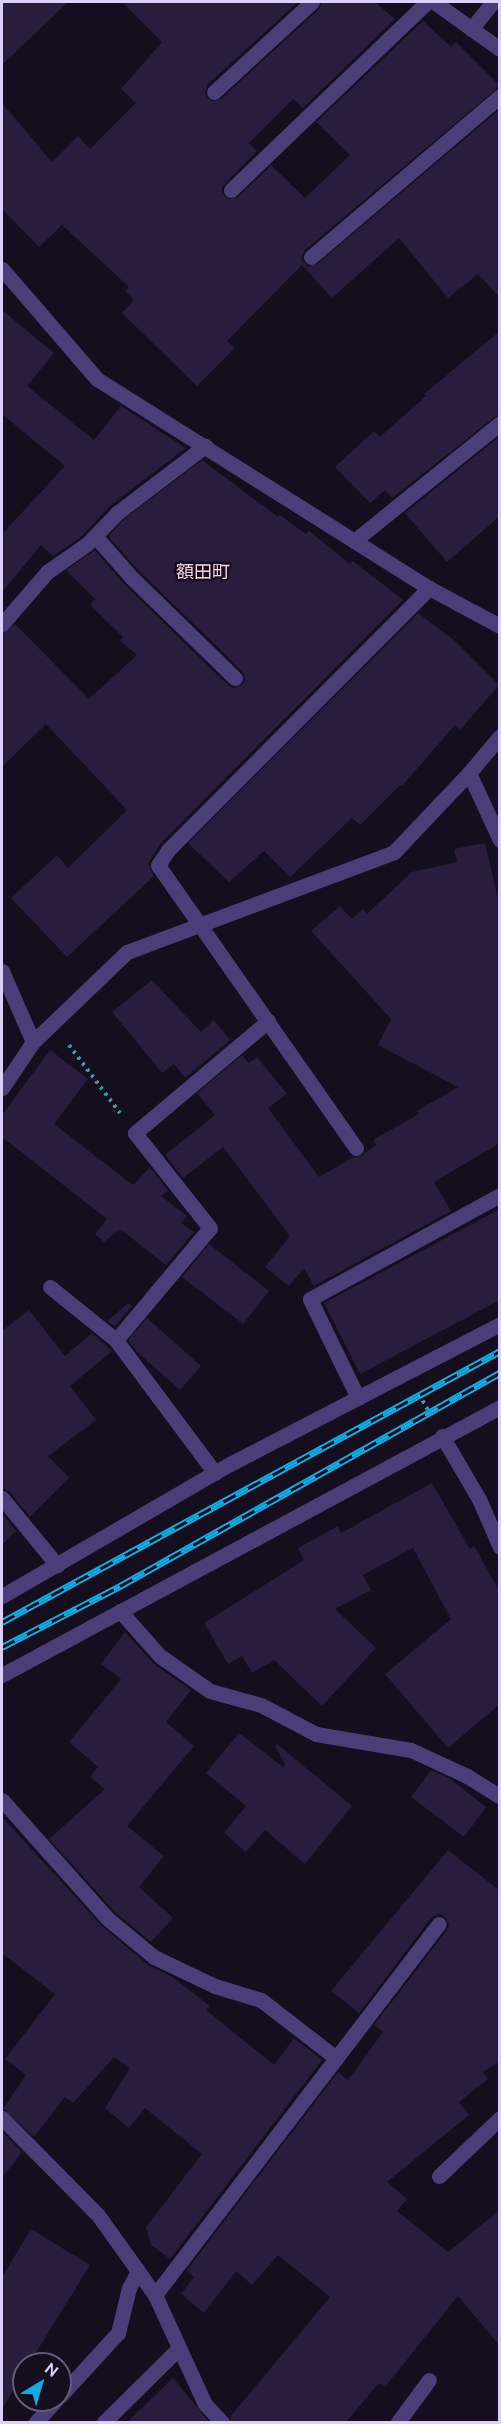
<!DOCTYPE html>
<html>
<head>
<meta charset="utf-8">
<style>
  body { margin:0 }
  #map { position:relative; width:501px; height:2424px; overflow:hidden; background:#140e1e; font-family:Ubuntu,"Noto Sans JP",sans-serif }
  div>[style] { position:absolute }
  .building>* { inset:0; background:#291c3d }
  .path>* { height:4px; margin-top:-2px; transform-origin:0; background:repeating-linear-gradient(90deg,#3a9aa5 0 3px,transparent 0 7.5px) }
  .minor>* { height:15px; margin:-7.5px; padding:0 7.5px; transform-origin:7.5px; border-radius:7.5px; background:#4a3e78 }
  .rail>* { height:7px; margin-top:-3.5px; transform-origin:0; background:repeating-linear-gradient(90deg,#140e1e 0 14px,#17aae0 0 28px); box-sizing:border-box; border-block:2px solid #17aae0 }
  span { translate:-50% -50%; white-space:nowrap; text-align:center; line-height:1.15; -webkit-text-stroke:4.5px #140e1e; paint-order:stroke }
  .neighbourhood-label { font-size:18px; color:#fad2e5 }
  .frame { position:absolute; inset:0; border:3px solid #dcd0fa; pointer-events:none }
  .north { position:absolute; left:12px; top:2352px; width:60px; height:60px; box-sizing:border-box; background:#140e1e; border:2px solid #645c76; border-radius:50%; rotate:38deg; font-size:16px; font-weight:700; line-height:24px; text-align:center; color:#dcd0fa }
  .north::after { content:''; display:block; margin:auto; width:21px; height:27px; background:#17aae0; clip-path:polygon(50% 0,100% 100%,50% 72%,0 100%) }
</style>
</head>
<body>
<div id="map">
  <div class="building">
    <div style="clip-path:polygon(2px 2px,68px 2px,2px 65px)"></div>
    <div style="clip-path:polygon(122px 2px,298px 2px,207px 85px,205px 95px,212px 101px,221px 99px,319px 9px,322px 2px,375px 2px,395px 19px,303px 108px,293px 99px,249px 143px,257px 151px,222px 187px,222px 193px,229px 199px,238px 197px,271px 165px,305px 198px,350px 155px,316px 122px,423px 21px,451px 47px,456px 42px,500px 86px,305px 250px,301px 258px,307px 266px,317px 264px,500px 109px,500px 298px,478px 274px,448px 298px,399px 238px,332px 298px,302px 265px,227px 341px,235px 348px,197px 386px,122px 313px,134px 300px,125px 291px,129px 287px,62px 225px,39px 247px,2px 209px,2px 103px,52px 162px,78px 136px,90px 149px,136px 103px,121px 89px,162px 42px)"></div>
    <div style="clip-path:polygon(2px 310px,54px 353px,27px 386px,94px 440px,121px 406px,186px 448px,111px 505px,81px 537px,53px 556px,41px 545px,2px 592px,2px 534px,65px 466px,3px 415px,2px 416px)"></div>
    <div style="clip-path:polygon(500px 331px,500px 413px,392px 498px,385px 490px,370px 503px,335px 467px,374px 431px,380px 437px,426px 396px,424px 394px)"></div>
    <div style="clip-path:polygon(500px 436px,500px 516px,447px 562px,405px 513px)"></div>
    <div style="clip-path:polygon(202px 460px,278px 517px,280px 515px,306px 534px,309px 531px,350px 564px,353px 561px,403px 600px,161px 843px,148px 864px,154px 876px,67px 957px,11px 898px,57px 855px,68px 868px,127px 810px,46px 724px,2px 767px,2px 634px,15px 624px,89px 699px,137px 655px,120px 641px,123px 637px,90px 605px,95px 599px,66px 570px,95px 550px,124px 584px,228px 685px,233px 688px,242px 685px,245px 680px,242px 671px,138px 570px,108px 536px,123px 520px)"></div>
    <div style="clip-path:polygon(418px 613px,454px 640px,499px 685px,460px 730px,455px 725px,402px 786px,400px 785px,360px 825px,352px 818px,290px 877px,264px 851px,229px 882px,188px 843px)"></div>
    <div style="clip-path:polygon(485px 843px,500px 907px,500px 1143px,434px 1182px,451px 1211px,314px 1286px,304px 1268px,289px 1286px,265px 1267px,290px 1236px,223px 1147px,183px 1178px,165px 1155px,215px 1115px,197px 1093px,242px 1055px,249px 1063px,257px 1057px,287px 1094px,268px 1108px,319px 1177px,354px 1157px,361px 1156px,376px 1145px,373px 1140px,419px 1114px,417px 1111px,458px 1087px,378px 1045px,391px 1019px,311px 931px,340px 906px,352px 919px,363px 909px,367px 914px,412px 872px,457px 862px,454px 849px)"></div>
    <div style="clip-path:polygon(152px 980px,201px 1032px,214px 1020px,230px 1040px,185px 1078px,174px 1064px,162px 1073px,112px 1012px)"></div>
    <div style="clip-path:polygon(50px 1050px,88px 1079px,54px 1124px,133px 1185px,150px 1167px,168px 1191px,161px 1196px,187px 1216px,181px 1223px,194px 1232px,166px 1265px,120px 1229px,104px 1242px,95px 1234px,107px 1219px,2px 1137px,2px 1115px)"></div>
    <div style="clip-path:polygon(500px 1209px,500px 1300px,360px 1374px,324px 1303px)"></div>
    <div style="clip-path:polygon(209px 1244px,269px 1291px,243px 1324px,182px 1277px)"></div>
    <div style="clip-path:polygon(129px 1303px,132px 1306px,115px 1326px,107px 1321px)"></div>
    <div style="clip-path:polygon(29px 1310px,65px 1356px,92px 1333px,112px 1351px,70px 1386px,96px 1420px,48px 1456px,69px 1478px,30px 1517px,10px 1492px,2px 1488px,2px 1331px)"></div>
    <div style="clip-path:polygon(147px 1318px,201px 1366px,180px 1390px,137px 1352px,128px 1340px)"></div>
    <div style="clip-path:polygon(432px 1483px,470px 1549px,474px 1546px,500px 1592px,500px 1704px,448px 1748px,385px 1674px,451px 1619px,413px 1548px,363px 1575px,371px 1590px,335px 1609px,376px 1648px,322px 1706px,274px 1660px,252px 1673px,242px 1656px,228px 1664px,204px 1623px,304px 1560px,298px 1548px,338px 1526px,341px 1533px)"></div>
    <div style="clip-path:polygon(2px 1513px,16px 1531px,2px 1545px)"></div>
    <div style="clip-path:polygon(125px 1632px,154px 1664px,191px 1690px,166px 1722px,194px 1746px,127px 1826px,164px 1856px,139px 1887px,173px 1918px,151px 1942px,115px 1912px,49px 1839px,105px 1789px,90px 1777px,98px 1767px,69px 1742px,121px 1679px,101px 1664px)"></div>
    <div style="clip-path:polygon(239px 1733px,283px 1767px,285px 1764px,275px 1746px,277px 1744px,352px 1806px,305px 1864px,265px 1830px,246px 1852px,224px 1833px,246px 1806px,206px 1773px)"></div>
    <div style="clip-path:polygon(431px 1770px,449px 1778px,486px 1807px,464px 1837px,411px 1797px)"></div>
    <div style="clip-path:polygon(2px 1817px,102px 1926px,148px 1965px,171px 1976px,210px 2006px,206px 2010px,274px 2065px,294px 2038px,322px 2060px,170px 2259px,151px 2245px,146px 2227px,202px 2154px,145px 2108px,129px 2128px,105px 2108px,130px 2068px,114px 2057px,73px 2103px,65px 2097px,34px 2137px,3px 2109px,26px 2075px,5px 2059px,55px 1994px,2px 1953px)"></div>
    <div style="clip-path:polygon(448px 1850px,500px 1891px,500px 2061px,483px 2072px,488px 2079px,459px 2102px,469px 2115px,387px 2182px,407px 2199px,397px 2211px,448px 2252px,500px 2210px,500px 2346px,458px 2296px,385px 2387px,379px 2383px,346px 2422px,231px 2422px,230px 2417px,330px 2297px,278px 2255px,252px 2285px,236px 2271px,204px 2313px,181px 2294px,194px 2277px,186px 2271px,338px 2072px,348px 2080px,383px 2032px,374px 2025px,447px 1930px,449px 1925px,445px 1917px,440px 1914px,431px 1918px,359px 2013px,331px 1991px)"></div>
    <div style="clip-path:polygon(2px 2131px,22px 2152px,2px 2178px)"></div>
    <div style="clip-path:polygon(31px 2229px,90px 2265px,29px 2364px,24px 2364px,24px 2372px,2px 2409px,2px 2277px)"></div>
    <div style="clip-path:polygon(173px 2378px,209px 2422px,127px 2422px)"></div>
  </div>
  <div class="path">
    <div style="left:69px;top:1045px;width:85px;rotate:53.1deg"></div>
    <div style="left:419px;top:1394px;width:23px;rotate:61deg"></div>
  </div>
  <div class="minor">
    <div style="left:434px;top:2px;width:81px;rotate:35.5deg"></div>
    <div style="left:471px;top:29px;width:35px;rotate:-51deg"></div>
    <div style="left:214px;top:92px;width:133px;rotate:-42.6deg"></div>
    <div style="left:231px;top:190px;width:272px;rotate:-43.8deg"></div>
    <div style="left:311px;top:257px;width:248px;rotate:-40.4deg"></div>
    <div style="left:2px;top:269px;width:145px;rotate:49.2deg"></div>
    <div style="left:97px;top:379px;width:392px;rotate:32.2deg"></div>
    <div style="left:429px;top:588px;width:81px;rotate:28.2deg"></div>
    <div style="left:95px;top:536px;width:55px;rotate:48.7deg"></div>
    <div style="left:131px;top:577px;width:145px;rotate:44.2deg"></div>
    <div style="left:354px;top:541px;width:188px;rotate:-38.9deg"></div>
    <div style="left:2px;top:624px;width:69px;rotate:-49.1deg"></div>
    <div style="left:47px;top:572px;width:49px;rotate:-35deg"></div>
    <div style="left:87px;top:544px;width:43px;rotate:-45.9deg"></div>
    <div style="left:117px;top:513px;width:111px;rotate:-37.3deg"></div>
    <div style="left:469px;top:773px;width:74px;rotate:65.2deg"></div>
    <div style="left:2px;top:971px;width:77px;rotate:66.4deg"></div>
    <div style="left:2px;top:1088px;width:55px;rotate:-56deg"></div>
    <div style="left:33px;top:1042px;width:130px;rotate:-43.8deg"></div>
    <div style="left:127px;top:952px;width:285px;rotate:-20.5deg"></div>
    <div style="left:394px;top:852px;width:109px;rotate:-46.5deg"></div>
    <div style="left:469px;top:773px;width:48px;rotate:-50deg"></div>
    <div style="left:356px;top:1148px;width:345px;rotate:-125deg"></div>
    <div style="left:158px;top:865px;width:18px;rotate:-56deg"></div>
    <div style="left:168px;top:850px;width:370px;rotate:-45.1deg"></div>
    <div style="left:50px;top:1287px;width:85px;rotate:38.8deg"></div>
    <div style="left:358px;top:1398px;width:110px;rotate:-115.9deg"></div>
    <div style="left:310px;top:1299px;width:217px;rotate:-28.7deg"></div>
    <div style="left:442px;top:1436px;width:73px;rotate:59.6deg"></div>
    <div style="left:479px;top:1499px;width:52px;rotate:66.4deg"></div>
    <div style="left:215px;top:1473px;width:166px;rotate:-126.7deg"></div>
    <div style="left:116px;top:1340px;width:146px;rotate:-50deg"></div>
    <div style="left:210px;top:1228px;width:121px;rotate:-128.3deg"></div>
    <div style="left:135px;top:1133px;width:174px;rotate:-40.1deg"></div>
    <div style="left:2px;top:1498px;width:87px;rotate:50.6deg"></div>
    <div style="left:2px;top:1596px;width:263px;rotate:-30.1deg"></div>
    <div style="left:230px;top:1464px;width:304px;rotate:-27.4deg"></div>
    <div style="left:120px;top:1611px;width:60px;rotate:48.4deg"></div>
    <div style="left:160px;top:1656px;width:61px;rotate:35deg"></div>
    <div style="left:210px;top:1691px;width:53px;rotate:15.4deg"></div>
    <div style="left:261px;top:1705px;width:62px;rotate:27.8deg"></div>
    <div style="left:316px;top:1734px;width:96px;rotate:9.6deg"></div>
    <div style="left:411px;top:1750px;width:62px;rotate:24.9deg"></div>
    <div style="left:467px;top:1776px;width:39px;rotate:32deg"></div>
    <div style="left:2px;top:1675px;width:566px;rotate:-28.29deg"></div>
    <div style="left:2px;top:1800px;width:159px;rotate:48.3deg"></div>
    <div style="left:108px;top:1919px;width:60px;rotate:39.6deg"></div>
    <div style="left:154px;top:1957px;width:68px;rotate:25.4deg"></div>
    <div style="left:215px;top:1986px;width:48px;rotate:16.9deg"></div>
    <div style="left:261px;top:2000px;width:95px;rotate:37.7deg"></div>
    <div style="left:2px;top:2118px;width:136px;rotate:45.3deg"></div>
    <div style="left:98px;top:2215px;width:69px;rotate:54.5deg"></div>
    <div style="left:138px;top:2271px;width:29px;rotate:55deg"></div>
    <div style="left:155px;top:2295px;width:120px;rotate:65.4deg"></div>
    <div style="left:205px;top:2404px;width:25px;rotate:47deg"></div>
    <div style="left:439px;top:2176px;width:84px;rotate:-43.6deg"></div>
    <div style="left:155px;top:2295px;width:467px;rotate:-52.6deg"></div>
    <div style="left:60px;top:2396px;width:86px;rotate:-47.4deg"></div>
    <div style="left:118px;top:2333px;width:46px;rotate:-76.3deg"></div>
    <div style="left:129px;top:2288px;width:19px;rotate:-62deg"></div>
    <div style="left:36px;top:2422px;width:30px;rotate:-48deg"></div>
    <div style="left:104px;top:2422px;width:105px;rotate:-44.6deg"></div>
    <div style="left:398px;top:2422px;width:52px;rotate:-53.6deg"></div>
  </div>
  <div class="rail">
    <div style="left:2px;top:1622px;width:567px;rotate:-28.55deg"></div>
    <div style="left:2px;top:1647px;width:133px;rotate:-27.3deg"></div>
    <div style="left:120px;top:1586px;width:436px;rotate:-29.3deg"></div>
  </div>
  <div class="neighbourhood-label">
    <span style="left:203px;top:571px">額田町</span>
  </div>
  <div class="frame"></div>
  <div class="north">N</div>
</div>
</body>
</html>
